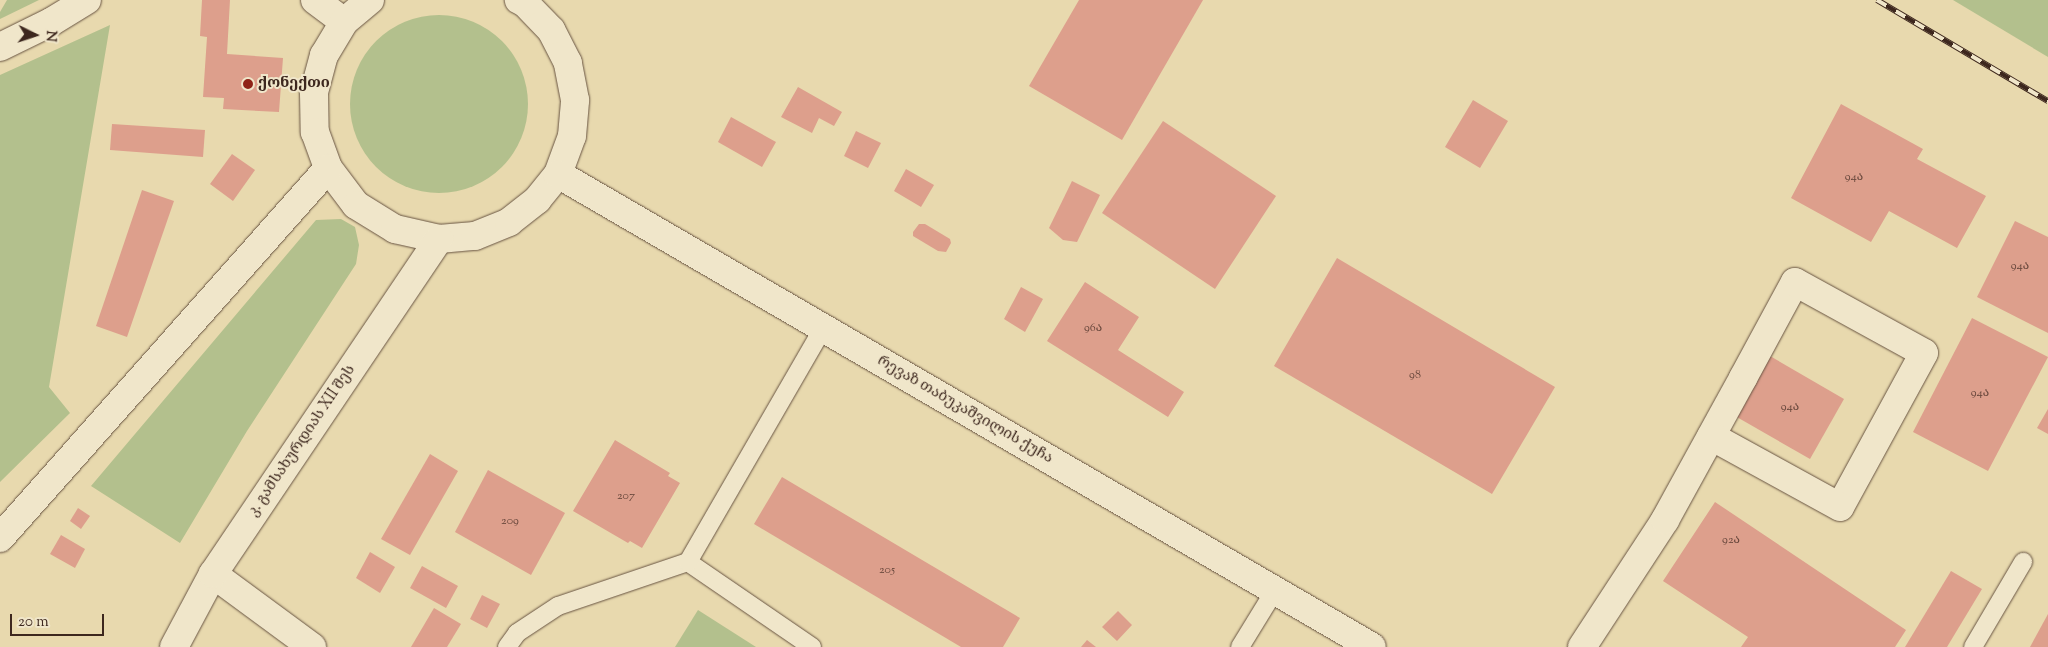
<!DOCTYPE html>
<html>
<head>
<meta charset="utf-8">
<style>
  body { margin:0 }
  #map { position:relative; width:2048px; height:647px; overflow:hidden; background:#e8d9ae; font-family:"Sorts Mill Goudy","Noto Serif Georgian",serif }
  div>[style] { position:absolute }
  .green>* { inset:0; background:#b3c08d }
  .round { border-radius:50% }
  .building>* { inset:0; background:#dd9f8c }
  .roads { filter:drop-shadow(0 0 1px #685442) drop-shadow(0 0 1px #685442) }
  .lane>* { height:18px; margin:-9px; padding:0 9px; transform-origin:9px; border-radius:9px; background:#f0e6ca }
  .street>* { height:28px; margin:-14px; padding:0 14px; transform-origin:14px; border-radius:14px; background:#f0e6ca }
  .secondary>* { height:28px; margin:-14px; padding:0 14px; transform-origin:14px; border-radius:14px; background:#f0e6ca }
  .rail>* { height:5.5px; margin-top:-2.75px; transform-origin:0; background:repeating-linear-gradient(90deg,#f0e6ca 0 11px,#3d271e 0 22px); box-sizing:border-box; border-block:1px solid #3d271e }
  .dots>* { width:14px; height:14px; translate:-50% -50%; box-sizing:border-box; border:2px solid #f0e6ca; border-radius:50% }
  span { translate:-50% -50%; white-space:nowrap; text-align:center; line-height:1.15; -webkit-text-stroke:4px #f0e6ca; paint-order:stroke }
  .number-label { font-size:12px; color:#65453a }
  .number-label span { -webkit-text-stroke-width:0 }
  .poi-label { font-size:15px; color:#3d271e; font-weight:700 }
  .left { translate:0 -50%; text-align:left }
  .street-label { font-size:15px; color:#3d271e }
  .north { position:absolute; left:10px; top:10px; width:50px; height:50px; -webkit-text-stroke:4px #f0e6ca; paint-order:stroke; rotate:94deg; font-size:14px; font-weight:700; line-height:20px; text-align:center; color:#3d271e }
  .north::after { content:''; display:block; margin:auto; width:18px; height:22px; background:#3d271e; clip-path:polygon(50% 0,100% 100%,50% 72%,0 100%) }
  .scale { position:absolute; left:10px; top:614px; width:94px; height:22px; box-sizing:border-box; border:2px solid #3d271e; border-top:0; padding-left:6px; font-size:15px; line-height:18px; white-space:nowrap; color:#3d271e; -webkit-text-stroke:4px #f0e6ca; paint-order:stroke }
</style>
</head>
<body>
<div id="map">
  <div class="green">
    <div style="clip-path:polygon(7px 0,39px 0,0 19px,0 12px)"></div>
    <div style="clip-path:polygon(1953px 0,2048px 0,2048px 57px)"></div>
    <div class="round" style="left:350px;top:15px;width:178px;height:178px"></div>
    <div style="clip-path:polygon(110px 25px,49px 387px,70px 413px,0 482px,0 75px)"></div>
    <div style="clip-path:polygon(341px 219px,355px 227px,359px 245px,356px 264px,247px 431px,180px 543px,91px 486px,316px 220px)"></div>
    <div style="clip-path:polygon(698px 610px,756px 647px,675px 647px)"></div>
  </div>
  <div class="building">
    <div style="clip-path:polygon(202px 0,230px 0,227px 54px,283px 58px,279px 112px,223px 109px,224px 98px,203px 97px,207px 37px,200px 36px)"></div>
    <div style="clip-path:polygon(1079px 0,1203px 0,1122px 140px,1029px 86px)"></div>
    <div style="clip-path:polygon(798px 87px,842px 112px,834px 126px,819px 118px,812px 133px,781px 117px)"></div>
    <div style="clip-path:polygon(1473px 100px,1508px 121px,1480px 168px,1445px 147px)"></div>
    <div style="clip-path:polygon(1841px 104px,1923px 149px,1917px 159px,1986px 196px,1957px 248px,1889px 211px,1871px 242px,1791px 198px)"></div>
    <div style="clip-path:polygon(731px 117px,776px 142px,762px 167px,718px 142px)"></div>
    <div style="clip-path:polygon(1163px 121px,1276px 196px,1215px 289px,1102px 213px)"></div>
    <div style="clip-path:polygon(112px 124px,205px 130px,203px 157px,110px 150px)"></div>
    <div style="clip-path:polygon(856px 131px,881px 143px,868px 168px,844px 156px)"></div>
    <div style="clip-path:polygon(232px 154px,255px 170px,233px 201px,210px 184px)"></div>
    <div style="clip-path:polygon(906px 169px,934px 185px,921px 207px,894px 191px)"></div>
    <div style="clip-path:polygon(1072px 181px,1100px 195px,1077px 242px,1063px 240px,1049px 228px)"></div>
    <div style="clip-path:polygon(142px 190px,174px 201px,127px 337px,96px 326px)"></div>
    <div style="clip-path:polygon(2015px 221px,2048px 237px,2048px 333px,1977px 297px)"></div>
    <div style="clip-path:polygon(919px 224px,925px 224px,950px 239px,951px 243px,946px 252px,938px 251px,913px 236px,913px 232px)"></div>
    <div style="clip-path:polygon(1337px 258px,1555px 387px,1492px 494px,1274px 366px)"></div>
    <div style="clip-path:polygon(1085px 282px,1139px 317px,1118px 350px,1184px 392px,1168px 417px,1047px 341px)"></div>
    <div style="clip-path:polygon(1021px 287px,1043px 299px,1025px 332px,1004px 319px)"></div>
    <div style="clip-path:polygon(1972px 318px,2048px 357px,1988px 471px,1913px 432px)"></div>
    <div style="clip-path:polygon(1770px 356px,1844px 399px,1810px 459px,1735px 416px)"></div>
    <div style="clip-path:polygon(2048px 409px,2048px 434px,2037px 428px)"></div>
    <div style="clip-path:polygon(615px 440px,670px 473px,668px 476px,680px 483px,642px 548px,630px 541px,628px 543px,573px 511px)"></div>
    <div style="clip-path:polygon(430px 454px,458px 471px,410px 555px,381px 539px)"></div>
    <div style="clip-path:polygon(488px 470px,565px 513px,531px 575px,455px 532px)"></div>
    <div style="clip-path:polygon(782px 477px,1020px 618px,1003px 647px,961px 647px,754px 524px)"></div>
    <div style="clip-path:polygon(1715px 502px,1906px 630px,1895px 647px,1741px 647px,1748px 637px,1663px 581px)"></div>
    <div style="clip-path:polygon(78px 508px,90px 516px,81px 529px,70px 521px)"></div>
    <div style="clip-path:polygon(61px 535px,85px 549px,75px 568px,50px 554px)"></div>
    <div style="clip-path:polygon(370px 552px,395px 567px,380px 593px,356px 578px)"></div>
    <div style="clip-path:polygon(422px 566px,458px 586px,446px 608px,410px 588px)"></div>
    <div style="clip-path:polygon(1951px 571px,1982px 589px,1947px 647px,1905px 647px)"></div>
    <div style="clip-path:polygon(482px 595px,500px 604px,487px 628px,470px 619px)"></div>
    <div style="clip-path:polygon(434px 608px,461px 624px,447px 647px,411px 647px)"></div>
    <div style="clip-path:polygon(1118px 611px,1132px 625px,1117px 641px,1102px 627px)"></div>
    <div style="clip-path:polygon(2048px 614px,2048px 647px,2030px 647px)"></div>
    <div style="clip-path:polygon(1087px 640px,1096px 647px,1081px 647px)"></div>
  </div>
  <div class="roads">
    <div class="lane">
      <div style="left:507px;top:647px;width:17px;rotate:-54deg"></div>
      <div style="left:517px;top:633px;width:49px;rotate:-33.4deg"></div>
      <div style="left:558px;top:606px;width:137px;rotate:-18.7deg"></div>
      <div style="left:812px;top:647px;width:150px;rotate:-145.6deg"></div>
      <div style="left:688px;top:562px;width:270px;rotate:-60deg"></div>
      <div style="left:1240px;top:647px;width:67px;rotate:-58.4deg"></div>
      <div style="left:1973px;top:647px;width:99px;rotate:-59.5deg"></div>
    </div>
    <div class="street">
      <div style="left:315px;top:0;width:36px;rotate:37deg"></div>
      <div style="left:0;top:47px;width:57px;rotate:-26.1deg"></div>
      <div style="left:51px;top:22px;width:42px;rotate:-31.4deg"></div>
      <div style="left:213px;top:574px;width:123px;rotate:36.4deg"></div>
      <div style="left:1582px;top:647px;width:152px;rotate:-56.8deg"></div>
      <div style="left:1665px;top:520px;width:162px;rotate:-61.2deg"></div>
      <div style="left:1743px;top:378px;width:109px;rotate:-61.6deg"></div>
      <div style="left:1795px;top:282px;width:147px;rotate:28.8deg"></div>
      <div style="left:1924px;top:353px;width:175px;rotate:118.6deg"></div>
      <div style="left:1840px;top:507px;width:147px;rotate:-151.2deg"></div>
    </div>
    <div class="secondary">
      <div style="left:370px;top:0;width:34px;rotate:140deg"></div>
      <div style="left:344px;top:22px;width:39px;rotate:121deg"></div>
      <div style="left:324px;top:55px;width:39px;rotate:105deg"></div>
      <div style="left:314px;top:93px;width:39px;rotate:89deg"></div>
      <div style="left:315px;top:132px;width:38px;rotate:70deg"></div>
      <div style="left:328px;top:168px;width:46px;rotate:52.9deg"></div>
      <div style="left:356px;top:205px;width:46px;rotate:31.6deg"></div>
      <div style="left:395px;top:229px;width:45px;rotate:12.8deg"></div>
      <div style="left:439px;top:239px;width:36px;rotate:-5deg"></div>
      <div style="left:475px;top:236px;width:37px;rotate:-22deg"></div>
      <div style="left:509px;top:222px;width:36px;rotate:-38deg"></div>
      <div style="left:537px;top:200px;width:33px;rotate:-51deg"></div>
      <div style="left:558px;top:174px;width:40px;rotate:-69.8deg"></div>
      <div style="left:572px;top:136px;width:36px;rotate:-85deg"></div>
      <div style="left:575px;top:100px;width:38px;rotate:-101deg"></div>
      <div style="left:568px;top:63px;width:37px;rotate:-117deg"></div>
      <div style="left:551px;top:30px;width:37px;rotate:-134deg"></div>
      <div style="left:525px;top:3px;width:7px;rotate:-153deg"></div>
      <div style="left:558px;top:174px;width:941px;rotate:30.16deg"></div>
      <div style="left:0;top:538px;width:494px;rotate:-48.4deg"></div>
      <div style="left:174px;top:647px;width:83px;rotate:-61.9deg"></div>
      <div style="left:213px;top:574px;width:404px;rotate:-56deg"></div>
    </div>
  </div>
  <div class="rail">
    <div style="left:1877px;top:0;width:199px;rotate:30.6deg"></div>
  </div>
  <div class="dots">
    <div style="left:248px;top:84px;background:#8f2418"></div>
  </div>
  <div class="number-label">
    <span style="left:1854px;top:178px">94ა</span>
    <span style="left:2020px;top:267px">94ა</span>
    <span style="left:1093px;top:329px">96ა</span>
    <span style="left:1415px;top:376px">98</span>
    <span style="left:1980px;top:394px">94ა</span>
    <span style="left:1790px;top:408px">94ა</span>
    <span style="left:626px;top:497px">207</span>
    <span style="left:510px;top:522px">209</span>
    <span style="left:1731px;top:541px">92ა</span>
    <span style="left:887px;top:571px">205</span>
  </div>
  <div class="poi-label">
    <span class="left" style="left:258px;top:84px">ქონექთი</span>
  </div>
  <div class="street-label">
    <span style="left:965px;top:410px;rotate:30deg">რევაზ თაბუკაშვილის ქუჩა</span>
    <span style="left:302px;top:441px;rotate:-56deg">კ. გამსახურდიას XII შეს</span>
  </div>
  <div class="north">N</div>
  <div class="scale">20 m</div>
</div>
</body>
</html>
